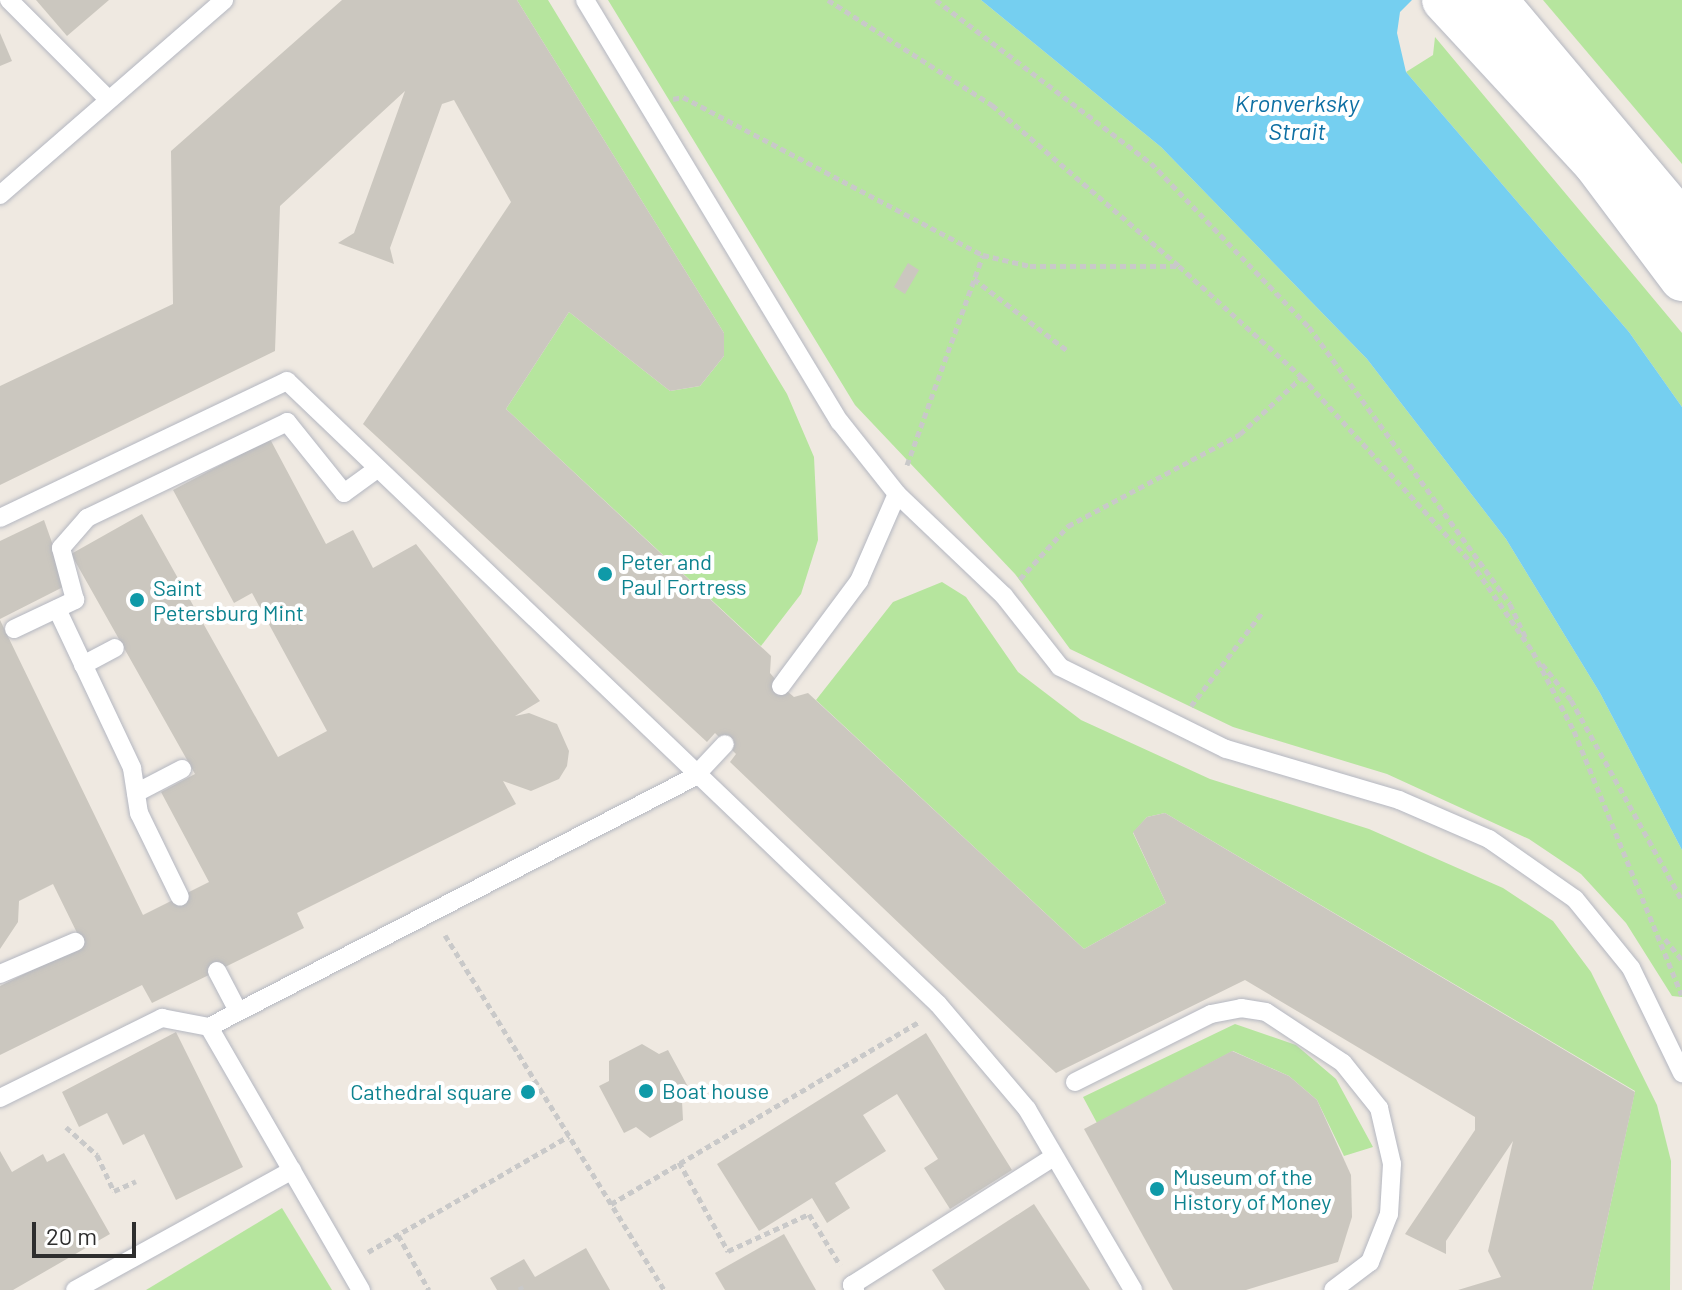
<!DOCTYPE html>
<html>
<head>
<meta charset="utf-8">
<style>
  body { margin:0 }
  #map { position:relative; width:1682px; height:1290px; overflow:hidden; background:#efe9e1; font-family:Barlow,sans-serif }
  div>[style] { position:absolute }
  .green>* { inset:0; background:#b6e59e }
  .water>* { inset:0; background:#75cff0 }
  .building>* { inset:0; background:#cbc7bf }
  .path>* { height:5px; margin-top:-2.5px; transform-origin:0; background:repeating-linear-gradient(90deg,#c9c9c9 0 6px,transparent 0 10px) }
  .roads { filter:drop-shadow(0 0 2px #b4b7c1) drop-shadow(0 0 2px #b4b7c1) }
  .service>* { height:18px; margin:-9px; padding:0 9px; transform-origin:9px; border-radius:9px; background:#fff }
  .secondary>* { height:44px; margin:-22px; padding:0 22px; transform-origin:22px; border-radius:22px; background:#fff }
  .dots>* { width:22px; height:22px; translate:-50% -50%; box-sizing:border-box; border:4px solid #fff; border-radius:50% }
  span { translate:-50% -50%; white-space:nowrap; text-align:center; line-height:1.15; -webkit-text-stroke:8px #fff; paint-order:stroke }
  .culture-label { font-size:22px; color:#0d838f }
  .left { translate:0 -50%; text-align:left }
  .right { translate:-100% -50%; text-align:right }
  .water-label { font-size:24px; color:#0d6fa3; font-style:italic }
  .scale { position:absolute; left:32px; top:1222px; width:104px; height:36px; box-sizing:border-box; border:4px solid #2e2e2e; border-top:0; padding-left:10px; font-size:24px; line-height:28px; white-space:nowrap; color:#2e2e2e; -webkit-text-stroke:6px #fff; paint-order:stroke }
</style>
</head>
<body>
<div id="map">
  <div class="green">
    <div style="clip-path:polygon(517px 0,548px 0,787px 394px,814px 457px,818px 540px,801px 594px,761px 646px,506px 409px,569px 312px,670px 391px,700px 386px,724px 356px,724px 333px)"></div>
    <div style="clip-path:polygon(608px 0,981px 0,1161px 147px,1367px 359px,1506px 539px,1600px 693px,1682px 850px,1682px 997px,1672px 996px,1626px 923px,1581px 874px,1529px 839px,1387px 774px,1233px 727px,1070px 649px,1015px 574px,855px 405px)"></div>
    <div style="clip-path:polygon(1543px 0,1682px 0,1682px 164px)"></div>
    <div style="clip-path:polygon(1435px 37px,1682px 333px,1682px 407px,1629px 332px,1406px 72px,1433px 55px)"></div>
    <div style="clip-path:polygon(942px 582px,966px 597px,1018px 672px,1081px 720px,1210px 779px,1369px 829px,1503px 888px,1553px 921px,1591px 972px,1657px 1105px,1671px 1161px,1670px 1290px,1592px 1290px,1635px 1091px,1165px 813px,1147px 817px,1133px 833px,1166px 903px,1084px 949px,816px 700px,893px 602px)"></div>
    <div style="clip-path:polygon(1235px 1024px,1296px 1045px,1336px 1079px,1373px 1147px,1344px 1156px,1317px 1100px,1289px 1076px,1233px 1051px,1097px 1123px,1083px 1097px)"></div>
    <div style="clip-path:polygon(282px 1208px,332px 1290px,146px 1290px)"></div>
  </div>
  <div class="water">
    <div style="clip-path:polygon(981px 0,1412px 0,1400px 12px,1397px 33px,1406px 72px,1629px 332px,1682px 407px,1682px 850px,1600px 693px,1506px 539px,1367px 359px,1161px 147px)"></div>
  </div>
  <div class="building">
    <div style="clip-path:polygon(36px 0,109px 0,67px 36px)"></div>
    <div style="clip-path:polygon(342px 0,517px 0,724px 333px,724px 356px,700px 386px,670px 391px,569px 312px,506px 409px,771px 656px,770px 673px,781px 686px,794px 697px,808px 693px,1084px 949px,1166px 903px,1133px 832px,1147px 817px,1165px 813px,1635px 1092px,1592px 1290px,1458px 1290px,1501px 1277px,1488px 1251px,1513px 1141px,1446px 1241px,1446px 1254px,1405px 1234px,1475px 1130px,1475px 1117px,1245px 980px,1056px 1073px,730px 762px,736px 754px,715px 733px,707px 742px,363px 424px,511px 202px,454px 100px,442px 104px,390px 248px,394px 264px,338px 243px,354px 233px,405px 91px,280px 206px,275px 351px,0 485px,0 386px,173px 304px,171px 151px)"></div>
    <div style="clip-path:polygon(0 33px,12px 61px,0 66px)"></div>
    <div style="clip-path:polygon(908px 263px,919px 270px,905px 294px,894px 287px)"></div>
    <div style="clip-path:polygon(270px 439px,326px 544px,353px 530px,373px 568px,416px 544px,540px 701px,515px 716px,529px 713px,557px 724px,569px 751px,567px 766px,559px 779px,531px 791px,503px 781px,516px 804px,297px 913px,304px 928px,152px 1003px,142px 985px,0 1055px,0 986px,83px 945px,53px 884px,19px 901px,18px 922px,0 949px,0 620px,143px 915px,209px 882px,161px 792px,195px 774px,71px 554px,142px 514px,278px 757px,327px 731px,252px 593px,234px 603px,173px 490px)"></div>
    <div style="clip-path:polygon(44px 520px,67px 585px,0 619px,0 541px)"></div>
    <div style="clip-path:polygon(176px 1032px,243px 1167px,176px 1200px,144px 1134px,123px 1145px,107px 1113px,79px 1127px,62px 1092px)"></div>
    <div style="clip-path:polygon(926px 1033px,1012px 1170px,950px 1209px,924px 1168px,938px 1159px,897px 1094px,863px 1115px,886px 1151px,835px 1183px,850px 1208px,827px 1223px,812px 1198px,759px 1231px,717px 1164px)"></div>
    <div style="clip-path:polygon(642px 1044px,659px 1054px,668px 1050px,693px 1096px,682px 1101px,683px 1120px,650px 1138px,636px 1127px,624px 1133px,599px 1086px,609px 1081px,609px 1061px)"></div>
    <div style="clip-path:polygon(1232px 1051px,1289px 1076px,1317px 1100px,1351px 1175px,1352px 1217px,1338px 1262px,1246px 1290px,1173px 1290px,1084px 1129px)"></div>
    <div style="clip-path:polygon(0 1151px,12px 1172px,43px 1154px,47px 1162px,64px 1153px,110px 1234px,13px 1290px,0 1290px)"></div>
    <div style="clip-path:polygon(1034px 1204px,1090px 1290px,945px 1290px,932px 1270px)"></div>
    <div style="clip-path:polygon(784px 1234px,816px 1290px,725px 1290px,715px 1273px)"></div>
    <div style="clip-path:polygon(586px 1248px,610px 1290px,497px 1290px,490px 1278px,524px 1259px,535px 1277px)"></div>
  </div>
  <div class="path">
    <div style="left:828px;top:0;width:195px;rotate:32.6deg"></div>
    <div style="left:992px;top:105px;width:247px;rotate:40.7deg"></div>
    <div style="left:1179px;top:266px;width:166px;rotate:42.1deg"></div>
    <div style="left:1302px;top:377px;width:251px;rotate:47.6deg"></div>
    <div style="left:1471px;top:562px;width:109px;rotate:55.4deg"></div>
    <div style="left:1533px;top:652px;width:89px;rotate:62.6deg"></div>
    <div style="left:1574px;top:731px;width:285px;rotate:67.8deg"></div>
    <div style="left:936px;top:0;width:270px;rotate:37.2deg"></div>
    <div style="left:1151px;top:163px;width:228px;rotate:46.1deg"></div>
    <div style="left:1309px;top:327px;width:342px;rotate:54deg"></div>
    <div style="left:1510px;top:604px;width:38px;rotate:65deg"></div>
    <div style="left:673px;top:99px;width:10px;rotate:-11deg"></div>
    <div style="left:683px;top:97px;width:339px;rotate:27.8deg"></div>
    <div style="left:983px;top:255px;width:48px;rotate:13.2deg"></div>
    <div style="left:1030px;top:266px;width:148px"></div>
    <div style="left:974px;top:279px;width:118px;rotate:37.5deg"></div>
    <div style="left:907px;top:465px;width:223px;rotate:-70.1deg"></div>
    <div style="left:1020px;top:579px;width:72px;rotate:-47.8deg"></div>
    <div style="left:1068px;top:526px;width:195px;rotate:-28.1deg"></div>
    <div style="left:1240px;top:434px;width:84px;rotate:-42.6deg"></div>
    <div style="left:1542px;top:664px;width:46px;rotate:51.1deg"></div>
    <div style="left:1571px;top:700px;width:229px;rotate:61deg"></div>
    <div style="left:1191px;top:706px;width:119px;rotate:-52.8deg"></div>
    <div style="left:445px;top:935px;width:417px;rotate:58.3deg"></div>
    <div style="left:1665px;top:939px;width:27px;rotate:51deg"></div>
    <div style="left:66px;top:1127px;width:42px;rotate:42.1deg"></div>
    <div style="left:97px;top:1155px;width:40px;rotate:65deg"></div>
    <div style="left:114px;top:1191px;width:24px;rotate:-24deg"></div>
    <div style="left:679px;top:1162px;width:102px;rotate:61.2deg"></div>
    <div style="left:728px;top:1251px;width:89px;rotate:-24.6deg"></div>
    <div style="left:809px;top:1214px;width:60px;rotate:58.7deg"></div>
    <div style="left:611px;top:1204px;width:359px;rotate:-30.6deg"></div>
    <div style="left:398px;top:1235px;width:63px;rotate:60.6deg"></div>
    <div style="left:368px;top:1252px;width:232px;rotate:-30deg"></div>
    <div style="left:520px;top:1286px;width:4px;rotate:63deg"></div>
  </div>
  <div class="roads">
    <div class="service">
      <div style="left:9px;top:0;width:141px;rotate:45deg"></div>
      <div style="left:585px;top:0;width:493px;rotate:58.9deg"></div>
      <div style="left:840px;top:422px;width:92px;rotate:51.6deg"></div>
      <div style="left:897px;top:494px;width:148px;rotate:43.6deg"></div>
      <div style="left:1004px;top:596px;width:90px;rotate:51.7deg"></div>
      <div style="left:1060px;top:667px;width:185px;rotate:26.3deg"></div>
      <div style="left:1226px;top:749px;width:180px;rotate:16.4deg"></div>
      <div style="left:1399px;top:800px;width:98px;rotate:23.4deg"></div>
      <div style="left:1489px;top:839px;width:105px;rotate:34.9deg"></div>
      <div style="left:1575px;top:899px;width:89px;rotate:50.9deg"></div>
      <div style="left:1631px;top:968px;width:117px;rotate:64.1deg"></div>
      <div style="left:0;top:195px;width:297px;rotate:-41deg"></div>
      <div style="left:0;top:518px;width:318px;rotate:-25.5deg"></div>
      <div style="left:287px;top:381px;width:901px;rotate:43.74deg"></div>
      <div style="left:938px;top:1004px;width:138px;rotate:49.7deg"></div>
      <div style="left:1027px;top:1109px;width:210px;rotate:59.6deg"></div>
      <div style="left:57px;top:609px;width:176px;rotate:64.7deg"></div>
      <div style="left:132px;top:768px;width:46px;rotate:81.2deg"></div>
      <div style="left:139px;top:813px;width:93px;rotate:64deg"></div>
      <div style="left:14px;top:629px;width:68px;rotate:-25.4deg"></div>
      <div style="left:75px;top:600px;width:54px;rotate:-105.1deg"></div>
      <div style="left:61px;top:548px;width:40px;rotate:-49deg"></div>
      <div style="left:87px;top:518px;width:222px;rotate:-25.6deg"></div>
      <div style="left:287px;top:422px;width:91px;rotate:51.2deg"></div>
      <div style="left:344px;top:493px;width:37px;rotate:-36deg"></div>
      <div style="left:83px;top:665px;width:36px;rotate:-28deg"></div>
      <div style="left:781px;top:686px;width:131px;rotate:-53.4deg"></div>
      <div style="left:859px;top:581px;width:95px;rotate:-66.4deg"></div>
      <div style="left:136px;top:793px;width:52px;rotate:-27.6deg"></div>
      <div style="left:217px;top:971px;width:45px;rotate:62.3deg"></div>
      <div style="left:0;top:974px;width:82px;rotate:-23.1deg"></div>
      <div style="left:209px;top:1027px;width:304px;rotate:60deg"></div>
      <div style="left:1075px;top:1082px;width:152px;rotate:-26.6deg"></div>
      <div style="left:1211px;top:1014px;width:31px;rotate:-11deg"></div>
      <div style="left:1241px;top:1008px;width:25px;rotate:9deg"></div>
      <div style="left:1266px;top:1012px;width:92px;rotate:33.5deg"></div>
      <div style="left:1343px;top:1063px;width:58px;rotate:51.3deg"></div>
      <div style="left:1379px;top:1108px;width:57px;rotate:76.9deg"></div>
      <div style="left:1392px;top:1164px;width:50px;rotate:93.4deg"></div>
      <div style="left:1389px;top:1214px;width:52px;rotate:111.6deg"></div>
      <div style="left:1370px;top:1262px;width:46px;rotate:142.9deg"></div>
      <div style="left:0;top:1098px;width:181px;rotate:-26.3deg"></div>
      <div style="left:162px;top:1018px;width:48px;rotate:10.8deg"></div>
      <div style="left:209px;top:1027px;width:546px;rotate:-27.27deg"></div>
      <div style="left:694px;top:777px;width:45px;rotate:-46.8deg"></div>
      <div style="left:75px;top:1290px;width:248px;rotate:-28.9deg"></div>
      <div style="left:855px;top:1290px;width:6px;rotate:-121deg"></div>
      <div style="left:852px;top:1285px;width:239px;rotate:-32.4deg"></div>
    </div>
    <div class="secondary">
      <div style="left:1444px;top:0;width:222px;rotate:47.2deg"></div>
      <div style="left:1595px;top:163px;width:145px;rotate:53.1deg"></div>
      <div style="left:1495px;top:0;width:291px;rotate:50deg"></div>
    </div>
  </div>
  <div class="dots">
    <div style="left:605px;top:574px;background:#0f9aa8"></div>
    <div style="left:137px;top:600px;background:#0f9aa8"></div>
    <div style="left:646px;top:1091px;background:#0f9aa8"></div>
    <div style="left:528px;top:1092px;background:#0f9aa8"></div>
    <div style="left:1157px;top:1189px;background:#0f9aa8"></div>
  </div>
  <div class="culture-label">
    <span class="left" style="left:621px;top:574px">Peter and<br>Paul Fortress</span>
    <span class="left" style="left:153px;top:600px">Saint<br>Petersburg Mint</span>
    <span class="left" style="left:662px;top:1091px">Boat house</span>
    <span class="right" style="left:512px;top:1092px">Cathedral square</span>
    <span class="left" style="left:1173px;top:1189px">Museum of the<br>History of Money</span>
  </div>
  <div class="water-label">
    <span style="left:1297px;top:117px">Kronverksky<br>Strait</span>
  </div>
  <div class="scale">20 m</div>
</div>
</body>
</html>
